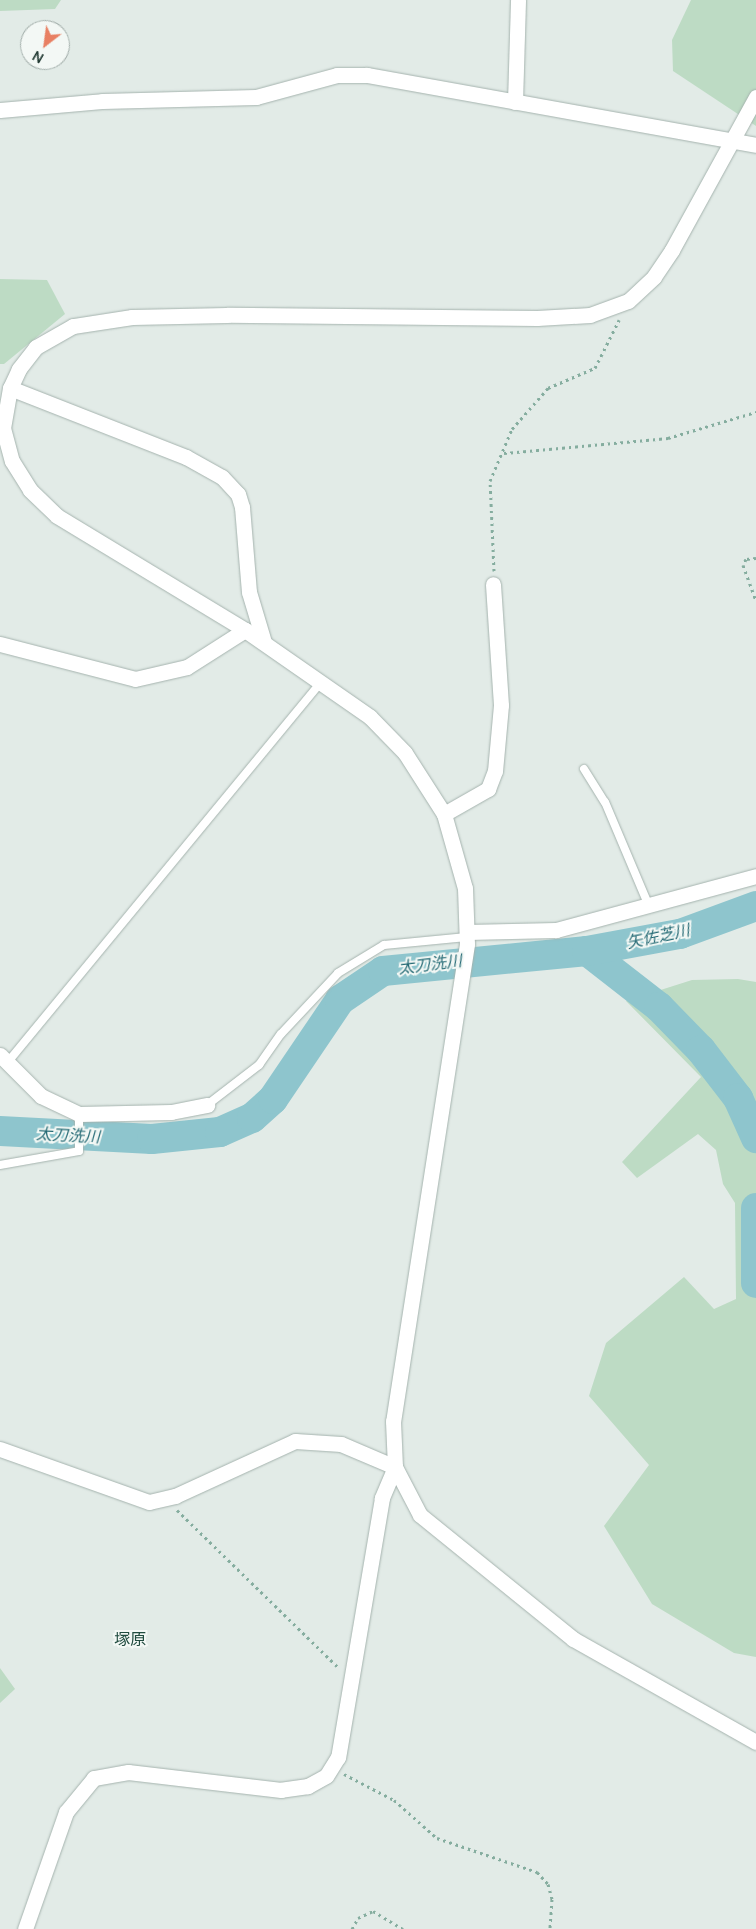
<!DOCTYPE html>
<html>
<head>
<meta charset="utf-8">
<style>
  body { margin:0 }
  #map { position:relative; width:756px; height:1929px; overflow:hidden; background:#e2ebe7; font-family:Manrope,"Noto Sans JP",sans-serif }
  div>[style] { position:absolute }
  .green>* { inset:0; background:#bddbc4 }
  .river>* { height:30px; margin:-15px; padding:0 15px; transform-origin:15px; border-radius:15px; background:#8ec5cd }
  .path>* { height:3px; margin-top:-1.5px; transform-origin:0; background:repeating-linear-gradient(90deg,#85ad9f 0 2.5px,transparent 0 6.5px) }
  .roads { filter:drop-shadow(0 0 1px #a5b3ae) drop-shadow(0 0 1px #a5b3ae) }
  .lane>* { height:8px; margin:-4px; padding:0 4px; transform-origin:4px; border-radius:4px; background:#fff }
  .street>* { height:15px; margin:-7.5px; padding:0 7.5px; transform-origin:7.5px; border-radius:7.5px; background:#fff }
  .secondary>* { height:15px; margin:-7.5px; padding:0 7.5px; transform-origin:7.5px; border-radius:7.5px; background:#fff }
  span { translate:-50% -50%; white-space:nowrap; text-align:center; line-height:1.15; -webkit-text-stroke:4px #f3f8f5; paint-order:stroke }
  .water-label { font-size:16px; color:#226873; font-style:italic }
  .neighbourhood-label { font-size:16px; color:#214c40 }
  .north { position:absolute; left:20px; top:20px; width:50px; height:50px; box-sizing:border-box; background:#f3f8f5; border:1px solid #a0aca8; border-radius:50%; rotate:210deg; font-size:14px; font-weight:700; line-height:20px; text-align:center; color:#233b34 }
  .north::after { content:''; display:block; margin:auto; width:18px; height:22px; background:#e88063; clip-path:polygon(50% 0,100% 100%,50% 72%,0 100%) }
</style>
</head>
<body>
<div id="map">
  <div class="green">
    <div style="clip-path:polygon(0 0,61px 0,55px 9px,0 11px)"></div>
    <div style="clip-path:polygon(691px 0,756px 0,756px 126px,673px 71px,672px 40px)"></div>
    <div style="clip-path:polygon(0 279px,47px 280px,65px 314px,4px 364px,0 364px)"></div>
    <div style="clip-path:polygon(738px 979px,756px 982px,756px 1657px,734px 1653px,652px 1604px,604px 1526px,649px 1465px,589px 1396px,606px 1343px,684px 1277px,714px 1309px,736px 1299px,735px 1203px,723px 1184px,716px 1150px,698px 1134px,637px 1178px,622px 1162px,701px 1077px,626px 1001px,692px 980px)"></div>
    <div style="clip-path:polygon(0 1668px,15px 1689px,0 1703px)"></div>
  </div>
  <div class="river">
    <div style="left:587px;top:951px;width:91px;rotate:37.9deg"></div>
    <div style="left:659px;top:1007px;width:60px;rotate:45.7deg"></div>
    <div style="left:701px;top:1050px;width:61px;rotate:52.4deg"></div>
    <div style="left:738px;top:1098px;width:44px;rotate:65.8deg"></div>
    <div style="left:0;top:1131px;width:152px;rotate:3deg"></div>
    <div style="left:152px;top:1139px;width:68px;rotate:-5.9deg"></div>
    <div style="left:220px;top:1132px;width:35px;rotate:-24deg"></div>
    <div style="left:252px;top:1118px;width:28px;rotate:-42deg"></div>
    <div style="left:273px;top:1099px;width:120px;rotate:-55.9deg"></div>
    <div style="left:340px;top:1000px;width:52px;rotate:-34deg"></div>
    <div style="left:383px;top:971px;width:205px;rotate:-5.6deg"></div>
    <div style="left:587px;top:951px;width:95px;rotate:-10.4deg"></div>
    <div style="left:680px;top:934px;width:81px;rotate:-20.2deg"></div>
    <div style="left:756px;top:1208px;width:75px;rotate:90deg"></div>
  </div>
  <div class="path">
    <div style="left:504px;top:453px;width:165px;rotate:-5.2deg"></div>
    <div style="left:668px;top:438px;width:92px;rotate:-16.5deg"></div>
    <div style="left:756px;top:558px;width:10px;rotate:174deg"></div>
    <div style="left:746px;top:559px;width:7px;rotate:117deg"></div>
    <div style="left:743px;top:565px;width:38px;rotate:70deg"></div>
    <div style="left:494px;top:571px;width:90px;rotate:-92.5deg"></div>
    <div style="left:490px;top:481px;width:56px;rotate:-67.1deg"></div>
    <div style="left:512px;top:429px;width:55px;rotate:-48.7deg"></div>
    <div style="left:548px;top:388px;width:51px;rotate:-23.1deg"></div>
    <div style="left:595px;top:368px;width:54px;rotate:-63.4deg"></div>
    <div style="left:177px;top:1510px;width:226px;rotate:44.3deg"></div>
    <div style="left:344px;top:1774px;width:56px;rotate:27.5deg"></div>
    <div style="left:394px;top:1800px;width:57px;rotate:41.5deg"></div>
    <div style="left:437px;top:1838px;width:106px;rotate:18.8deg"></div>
    <div style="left:537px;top:1872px;width:16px;rotate:47deg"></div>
    <div style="left:548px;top:1884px;width:16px;rotate:75deg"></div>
    <div style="left:552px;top:1899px;width:30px;rotate:94deg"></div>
    <div style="left:352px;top:1929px;width:13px;rotate:-61deg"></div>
    <div style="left:358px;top:1918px;width:17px;rotate:-25deg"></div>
    <div style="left:373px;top:1911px;width:35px;rotate:31deg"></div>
  </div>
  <div class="roads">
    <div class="lane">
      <div style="left:584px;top:769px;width:39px;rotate:58deg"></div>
      <div style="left:605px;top:802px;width:113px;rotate:67.1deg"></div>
      <div style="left:7px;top:1063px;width:495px;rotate:-50.5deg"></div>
      <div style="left:207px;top:1105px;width:66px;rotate:-37.6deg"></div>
      <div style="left:259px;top:1065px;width:38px;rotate:-55deg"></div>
      <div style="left:281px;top:1034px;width:83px;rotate:-46.9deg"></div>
      <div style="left:338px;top:973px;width:54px;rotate:-31.3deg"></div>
      <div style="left:384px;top:945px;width:83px;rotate:-5.5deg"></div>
      <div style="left:0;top:1165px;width:80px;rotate:-10deg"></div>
      <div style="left:79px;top:1151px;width:37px;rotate:-90deg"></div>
    </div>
    <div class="street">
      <div style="left:515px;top:102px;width:102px;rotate:-88.3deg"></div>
      <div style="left:10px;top:388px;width:189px;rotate:21.4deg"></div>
      <div style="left:186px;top:457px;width:41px;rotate:29.1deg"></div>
      <div style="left:222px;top:477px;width:23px;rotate:47deg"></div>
      <div style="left:238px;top:494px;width:14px;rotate:73deg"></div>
      <div style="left:242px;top:507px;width:85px;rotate:85.3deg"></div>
      <div style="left:249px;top:592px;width:52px;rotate:73.3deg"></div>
      <div style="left:444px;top:814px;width:51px;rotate:-29.6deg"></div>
      <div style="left:488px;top:789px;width:19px;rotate:-69deg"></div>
      <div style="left:495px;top:771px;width:66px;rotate:-84.8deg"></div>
      <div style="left:501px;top:705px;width:121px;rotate:-93.8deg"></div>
      <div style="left:467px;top:932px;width:89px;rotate:-1.3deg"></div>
      <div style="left:556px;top:930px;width:207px;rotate:-15.1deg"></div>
      <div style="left:0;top:1055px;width:58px;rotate:45deg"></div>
      <div style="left:41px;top:1096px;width:42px;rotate:25.3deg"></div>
      <div style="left:79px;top:1114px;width:92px;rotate:-1.2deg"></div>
      <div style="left:171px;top:1112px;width:37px;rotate:-11deg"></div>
      <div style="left:0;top:1449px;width:158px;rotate:19.6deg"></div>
      <div style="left:149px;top:1502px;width:27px;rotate:-13deg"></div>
      <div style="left:175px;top:1496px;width:132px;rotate:-24.6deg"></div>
      <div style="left:295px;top:1441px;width:46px;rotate:3.7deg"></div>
      <div style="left:341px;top:1444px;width:59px;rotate:23.1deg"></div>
      <div style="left:395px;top:1467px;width:34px;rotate:113deg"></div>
      <div style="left:382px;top:1498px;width:263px;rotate:99.6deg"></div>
      <div style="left:338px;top:1757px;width:22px;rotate:122deg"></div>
      <div style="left:326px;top:1776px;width:21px;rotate:151deg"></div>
      <div style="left:308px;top:1786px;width:27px;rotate:172deg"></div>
      <div style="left:281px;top:1790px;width:154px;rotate:-173.3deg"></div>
      <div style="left:128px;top:1772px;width:35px;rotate:170deg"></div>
      <div style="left:94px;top:1778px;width:44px;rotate:129.5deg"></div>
      <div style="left:66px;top:1812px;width:124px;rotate:109.3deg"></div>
    </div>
    <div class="secondary">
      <div style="left:756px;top:97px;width:175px;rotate:118.8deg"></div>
      <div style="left:672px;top:250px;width:32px;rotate:124deg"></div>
      <div style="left:654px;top:277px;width:35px;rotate:137deg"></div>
      <div style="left:628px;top:301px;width:40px;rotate:159.8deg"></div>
      <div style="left:590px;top:315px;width:53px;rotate:176.8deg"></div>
      <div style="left:537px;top:318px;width:310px;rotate:-179.4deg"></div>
      <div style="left:227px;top:315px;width:95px;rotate:178.8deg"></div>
      <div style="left:132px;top:317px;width:60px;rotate:171.3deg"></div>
      <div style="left:73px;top:326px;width:43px;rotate:150.4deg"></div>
      <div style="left:36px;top:347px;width:28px;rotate:128deg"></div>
      <div style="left:19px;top:369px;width:21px;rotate:115deg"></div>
      <div style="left:10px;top:388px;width:41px;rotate:99.9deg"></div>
      <div style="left:3px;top:428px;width:34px;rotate:75deg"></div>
      <div style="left:12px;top:461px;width:34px;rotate:58deg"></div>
      <div style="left:30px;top:490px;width:37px;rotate:44deg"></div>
      <div style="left:57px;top:516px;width:220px;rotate:31.2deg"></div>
      <div style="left:245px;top:630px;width:152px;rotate:34.8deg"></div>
      <div style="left:370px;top:717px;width:50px;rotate:45.8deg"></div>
      <div style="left:405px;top:753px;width:72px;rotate:57.4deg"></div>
      <div style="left:444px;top:814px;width:77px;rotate:74.2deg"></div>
      <div style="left:465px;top:888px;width:56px;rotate:88deg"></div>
      <div style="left:467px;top:944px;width:483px;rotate:98.8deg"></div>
      <div style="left:393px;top:1421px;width:46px;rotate:87.5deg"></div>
      <div style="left:395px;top:1467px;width:54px;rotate:62.5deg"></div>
      <div style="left:420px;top:1515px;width:197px;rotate:39deg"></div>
      <div style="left:573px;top:1639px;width:210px;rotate:29.4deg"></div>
      <div style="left:0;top:110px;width:102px;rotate:-5deg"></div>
      <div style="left:102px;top:101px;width:154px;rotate:-1.5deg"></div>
      <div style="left:256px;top:97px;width:84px;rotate:-15.2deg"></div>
      <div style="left:337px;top:75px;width:30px"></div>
      <div style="left:367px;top:75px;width:395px;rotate:10.2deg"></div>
      <div style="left:0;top:644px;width:139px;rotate:14.5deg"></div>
      <div style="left:135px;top:679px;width:53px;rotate:-13deg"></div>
      <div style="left:187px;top:667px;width:69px;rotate:-32.5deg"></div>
    </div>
  </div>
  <div class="water-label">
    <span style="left:658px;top:936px;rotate:-12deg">矢佐芝川</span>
    <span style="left:430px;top:964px;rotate:-7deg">太刀洗川</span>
    <span style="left:68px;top:1135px;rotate:3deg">太刀洗川</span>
  </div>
  <div class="neighbourhood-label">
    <span style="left:130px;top:1639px">塚原</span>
  </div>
  <div class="north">N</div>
</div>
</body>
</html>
